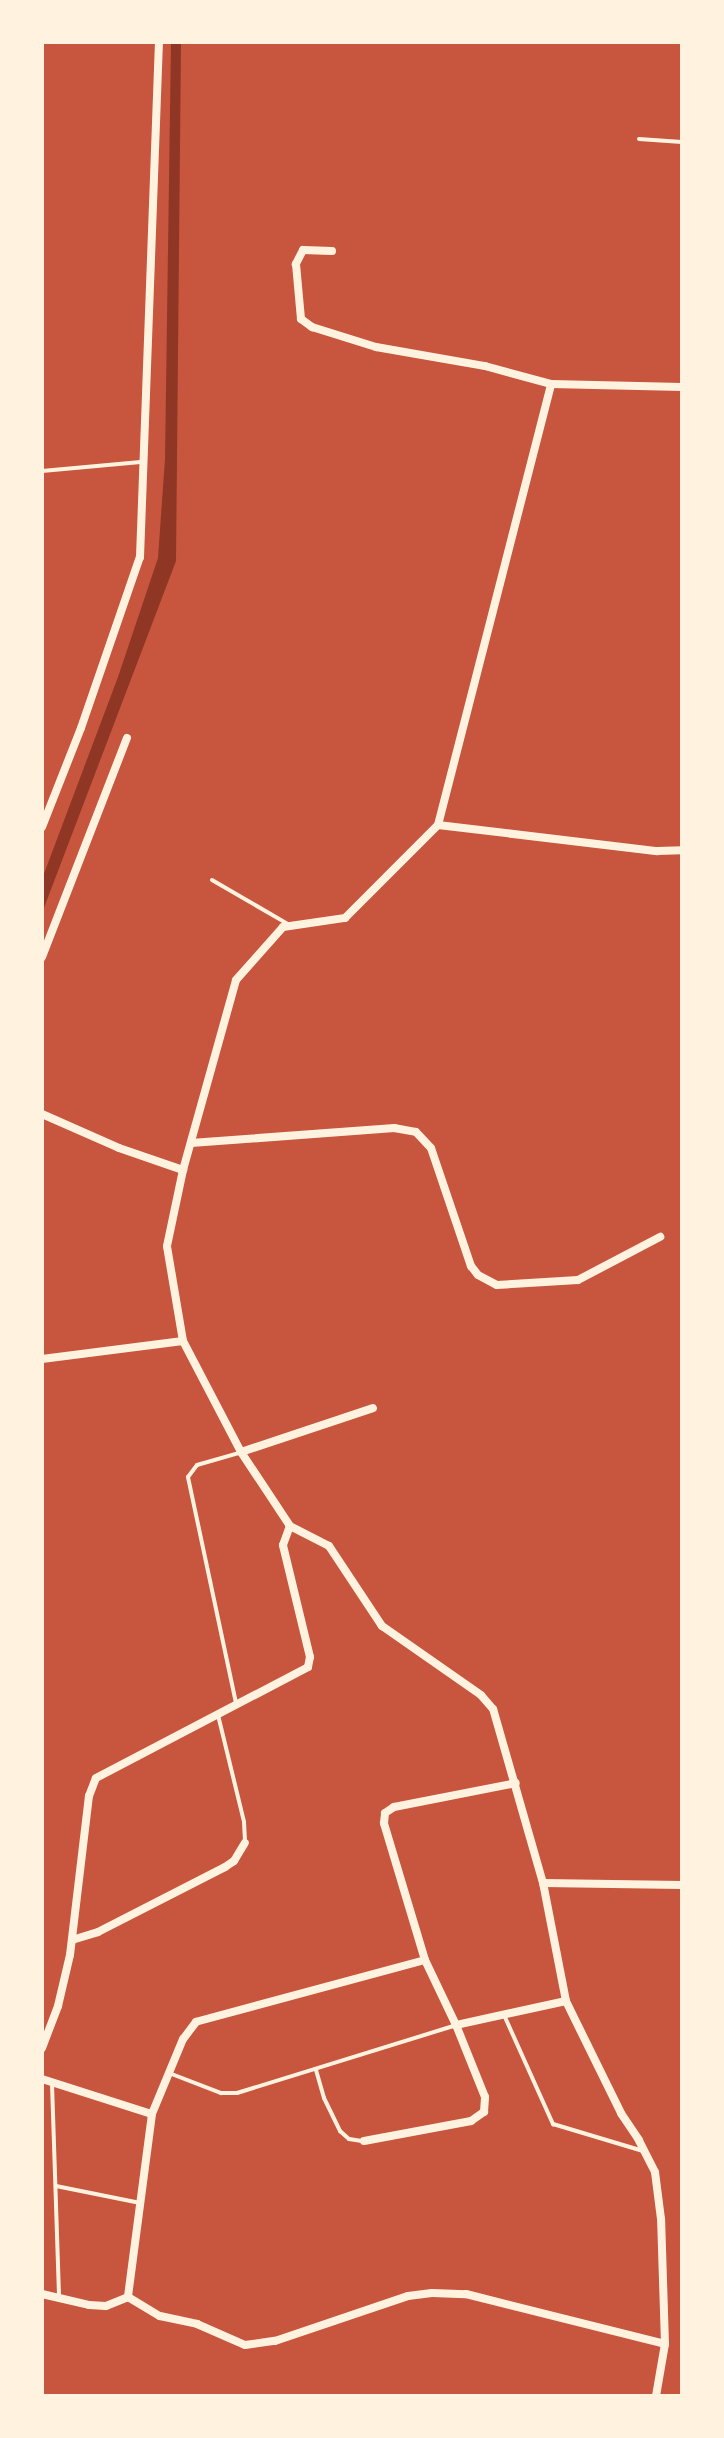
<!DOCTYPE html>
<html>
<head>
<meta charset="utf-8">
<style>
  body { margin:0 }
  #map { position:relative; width:724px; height:2438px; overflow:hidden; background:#c8553d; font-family:Karla,sans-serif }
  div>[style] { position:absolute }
  .water>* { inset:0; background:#8f3625 }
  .service>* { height:4px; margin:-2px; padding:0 2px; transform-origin:2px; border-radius:2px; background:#fff3e0 }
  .minor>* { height:8px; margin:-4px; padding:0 4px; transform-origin:4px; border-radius:4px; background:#fff3e0 }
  span { translate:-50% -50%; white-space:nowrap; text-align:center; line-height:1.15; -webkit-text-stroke:8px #fff3e0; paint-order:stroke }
  .frame { position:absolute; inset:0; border:44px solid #fff3e0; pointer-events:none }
</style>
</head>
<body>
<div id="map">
  <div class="water">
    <div style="clip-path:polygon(171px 42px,181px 42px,176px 561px,42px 913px,42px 879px,118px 677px,158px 558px,165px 459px)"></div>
  </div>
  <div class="service">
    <div style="left:639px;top:139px;width:43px;rotate:4deg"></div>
    <div style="left:42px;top:471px;width:99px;rotate:-5.2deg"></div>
    <div style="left:212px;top:880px;width:88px;rotate:30.1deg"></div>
    <div style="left:236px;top:1703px;width:231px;rotate:-102deg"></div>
    <div style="left:188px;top:1477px;width:15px;rotate:-53deg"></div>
    <div style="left:197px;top:1465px;width:44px;rotate:-15.9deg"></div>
    <div style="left:218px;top:1715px;width:110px;rotate:76.3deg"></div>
    <div style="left:244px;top:1822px;width:21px;rotate:87deg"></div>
    <div style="left:504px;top:2015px;width:120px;rotate:65.8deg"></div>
    <div style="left:553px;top:2124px;width:94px;rotate:16.7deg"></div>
    <div style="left:316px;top:2070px;width:29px;rotate:74deg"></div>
    <div style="left:324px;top:2098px;width:37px;rotate:64deg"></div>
    <div style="left:340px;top:2131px;width:12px;rotate:42deg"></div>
    <div style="left:349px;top:2139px;width:13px;rotate:9deg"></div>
    <div style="left:169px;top:2073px;width:56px;rotate:21deg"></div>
    <div style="left:221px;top:2093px;width:16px"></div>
    <div style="left:237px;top:2093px;width:229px;rotate:-17.2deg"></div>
    <div style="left:52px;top:2084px;width:212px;rotate:88.1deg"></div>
    <div style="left:56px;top:2186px;width:86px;rotate:11.4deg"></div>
  </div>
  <div class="minor">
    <div style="left:332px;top:251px;width:29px;rotate:-178deg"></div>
    <div style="left:303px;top:250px;width:16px;rotate:117deg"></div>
    <div style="left:296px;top:264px;width:55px;rotate:84.8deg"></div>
    <div style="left:301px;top:319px;width:14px;rotate:36deg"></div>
    <div style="left:312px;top:327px;width:67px;rotate:17.4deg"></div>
    <div style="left:376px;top:347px;width:111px;rotate:9.9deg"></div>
    <div style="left:485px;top:366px;width:68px;rotate:15.3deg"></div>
    <div style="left:551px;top:384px;width:131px;rotate:1.3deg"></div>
    <div style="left:438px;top:825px;width:455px;rotate:-75.6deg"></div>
    <div style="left:42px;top:827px;width:106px;rotate:-68.5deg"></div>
    <div style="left:81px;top:728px;width:181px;rotate:-71deg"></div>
    <div style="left:140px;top:557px;width:515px;rotate:-87.89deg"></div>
    <div style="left:42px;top:957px;width:235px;rotate:-68.8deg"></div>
    <div style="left:42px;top:1114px;width:84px;rotate:23.8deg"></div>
    <div style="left:119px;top:1148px;width:68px;rotate:19deg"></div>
    <div style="left:191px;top:1143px;width:204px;rotate:-4.2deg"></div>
    <div style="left:394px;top:1128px;width:22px;rotate:10deg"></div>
    <div style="left:416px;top:1132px;width:22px;rotate:47deg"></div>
    <div style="left:431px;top:1148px;width:125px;rotate:71.3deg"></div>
    <div style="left:471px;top:1266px;width:11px;rotate:52deg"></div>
    <div style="left:478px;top:1275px;width:21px;rotate:28deg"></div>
    <div style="left:497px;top:1285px;width:81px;rotate:-3.5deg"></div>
    <div style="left:578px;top:1280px;width:93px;rotate:-27.7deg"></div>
    <div style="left:42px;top:1359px;width:142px;rotate:-7.3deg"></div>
    <div style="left:241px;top:1452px;width:139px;rotate:-18.4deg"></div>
    <div style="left:543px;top:1883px;width:139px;rotate:0.8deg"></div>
    <div style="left:72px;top:1940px;width:27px;rotate:-17deg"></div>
    <div style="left:98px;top:1932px;width:143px;rotate:-27.1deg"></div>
    <div style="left:225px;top:1867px;width:11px;rotate:-34deg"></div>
    <div style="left:234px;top:1861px;width:21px;rotate:-59deg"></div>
    <div style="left:425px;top:1960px;width:143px;rotate:-106.7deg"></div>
    <div style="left:384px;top:1823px;width:10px;rotate:-84deg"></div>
    <div style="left:385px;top:1813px;width:11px;rotate:-34deg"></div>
    <div style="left:394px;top:1807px;width:124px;rotate:-11.1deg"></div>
    <div style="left:566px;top:2001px;width:113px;rotate:167.7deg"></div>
    <div style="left:456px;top:2025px;width:72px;rotate:-115.5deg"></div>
    <div style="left:425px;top:1960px;width:237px;rotate:164.9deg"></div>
    <div style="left:196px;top:2022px;width:21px;rotate:127deg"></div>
    <div style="left:183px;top:2039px;width:81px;rotate:112.5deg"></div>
    <div style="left:152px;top:2114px;width:185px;rotate:97.5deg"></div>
    <div style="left:128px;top:2297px;width:37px;rotate:31deg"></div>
    <div style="left:160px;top:2316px;width:38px;rotate:12deg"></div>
    <div style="left:197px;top:2324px;width:52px;rotate:23.6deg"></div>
    <div style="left:245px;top:2345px;width:30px;rotate:-8deg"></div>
    <div style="left:275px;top:2341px;width:140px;rotate:-18.7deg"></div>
    <div style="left:408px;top:2296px;width:24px;rotate:-7deg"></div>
    <div style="left:432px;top:2293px;width:34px;rotate:2deg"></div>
    <div style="left:466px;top:2294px;width:205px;rotate:14.1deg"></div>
    <div style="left:42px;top:2048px;width:45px;rotate:-69.1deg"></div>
    <div style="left:58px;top:2006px;width:52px;rotate:-76.8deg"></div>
    <div style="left:70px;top:1955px;width:160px;rotate:-83.2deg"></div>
    <div style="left:89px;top:1796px;width:19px;rotate:-69deg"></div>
    <div style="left:96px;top:1778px;width:239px;rotate:-27.6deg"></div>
    <div style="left:308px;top:1667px;width:10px;rotate:-79deg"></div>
    <div style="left:310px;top:1657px;width:115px;rotate:-103.6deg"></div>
    <div style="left:283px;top:1545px;width:20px;rotate:-70deg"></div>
    <div style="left:42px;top:2079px;width:115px;rotate:17.7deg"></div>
    <div style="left:364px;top:2141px;width:109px;rotate:-10.6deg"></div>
    <div style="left:471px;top:2121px;width:16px;rotate:-35deg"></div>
    <div style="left:484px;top:2112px;width:15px;rotate:-86deg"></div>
    <div style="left:485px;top:2097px;width:78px;rotate:-111.9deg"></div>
    <div style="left:42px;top:2294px;width:48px;rotate:13.2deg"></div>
    <div style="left:89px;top:2305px;width:17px;rotate:3deg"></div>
    <div style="left:106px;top:2306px;width:24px;rotate:-22deg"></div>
    <div style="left:656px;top:2396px;width:53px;rotate:-80.2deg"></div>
    <div style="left:665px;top:2344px;width:125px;rotate:-91.8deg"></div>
    <div style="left:661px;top:2219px;width:47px;rotate:-97.3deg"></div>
    <div style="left:655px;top:2172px;width:36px;rotate:-117deg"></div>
    <div style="left:639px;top:2140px;width:32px;rotate:-124deg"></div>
    <div style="left:621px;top:2113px;width:125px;rotate:-116.2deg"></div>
    <div style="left:566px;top:2001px;width:120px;rotate:-101deg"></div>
    <div style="left:543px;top:1883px;width:181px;rotate:-106deg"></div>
    <div style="left:493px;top:1709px;width:18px;rotate:-131deg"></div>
    <div style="left:481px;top:1695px;width:121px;rotate:-145.1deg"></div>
    <div style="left:382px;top:1626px;width:96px;rotate:-123.5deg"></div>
    <div style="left:329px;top:1546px;width:44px;rotate:-152.9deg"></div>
    <div style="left:290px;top:1526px;width:89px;rotate:-123.5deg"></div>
    <div style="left:241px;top:1452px;width:125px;rotate:-117.6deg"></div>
    <div style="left:183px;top:1341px;width:96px;rotate:-99.6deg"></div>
    <div style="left:167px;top:1246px;width:78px;rotate:-78.1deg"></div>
    <div style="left:183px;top:1170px;width:197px;rotate:-74.4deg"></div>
    <div style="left:236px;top:980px;width:71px;rotate:-48.4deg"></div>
    <div style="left:283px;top:927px;width:63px;rotate:-8.3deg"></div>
    <div style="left:345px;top:918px;width:132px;rotate:-45deg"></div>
    <div style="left:438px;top:825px;width:221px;rotate:6.8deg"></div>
    <div style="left:657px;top:851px;width:25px;rotate:-2deg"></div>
  </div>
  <div class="frame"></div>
</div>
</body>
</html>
